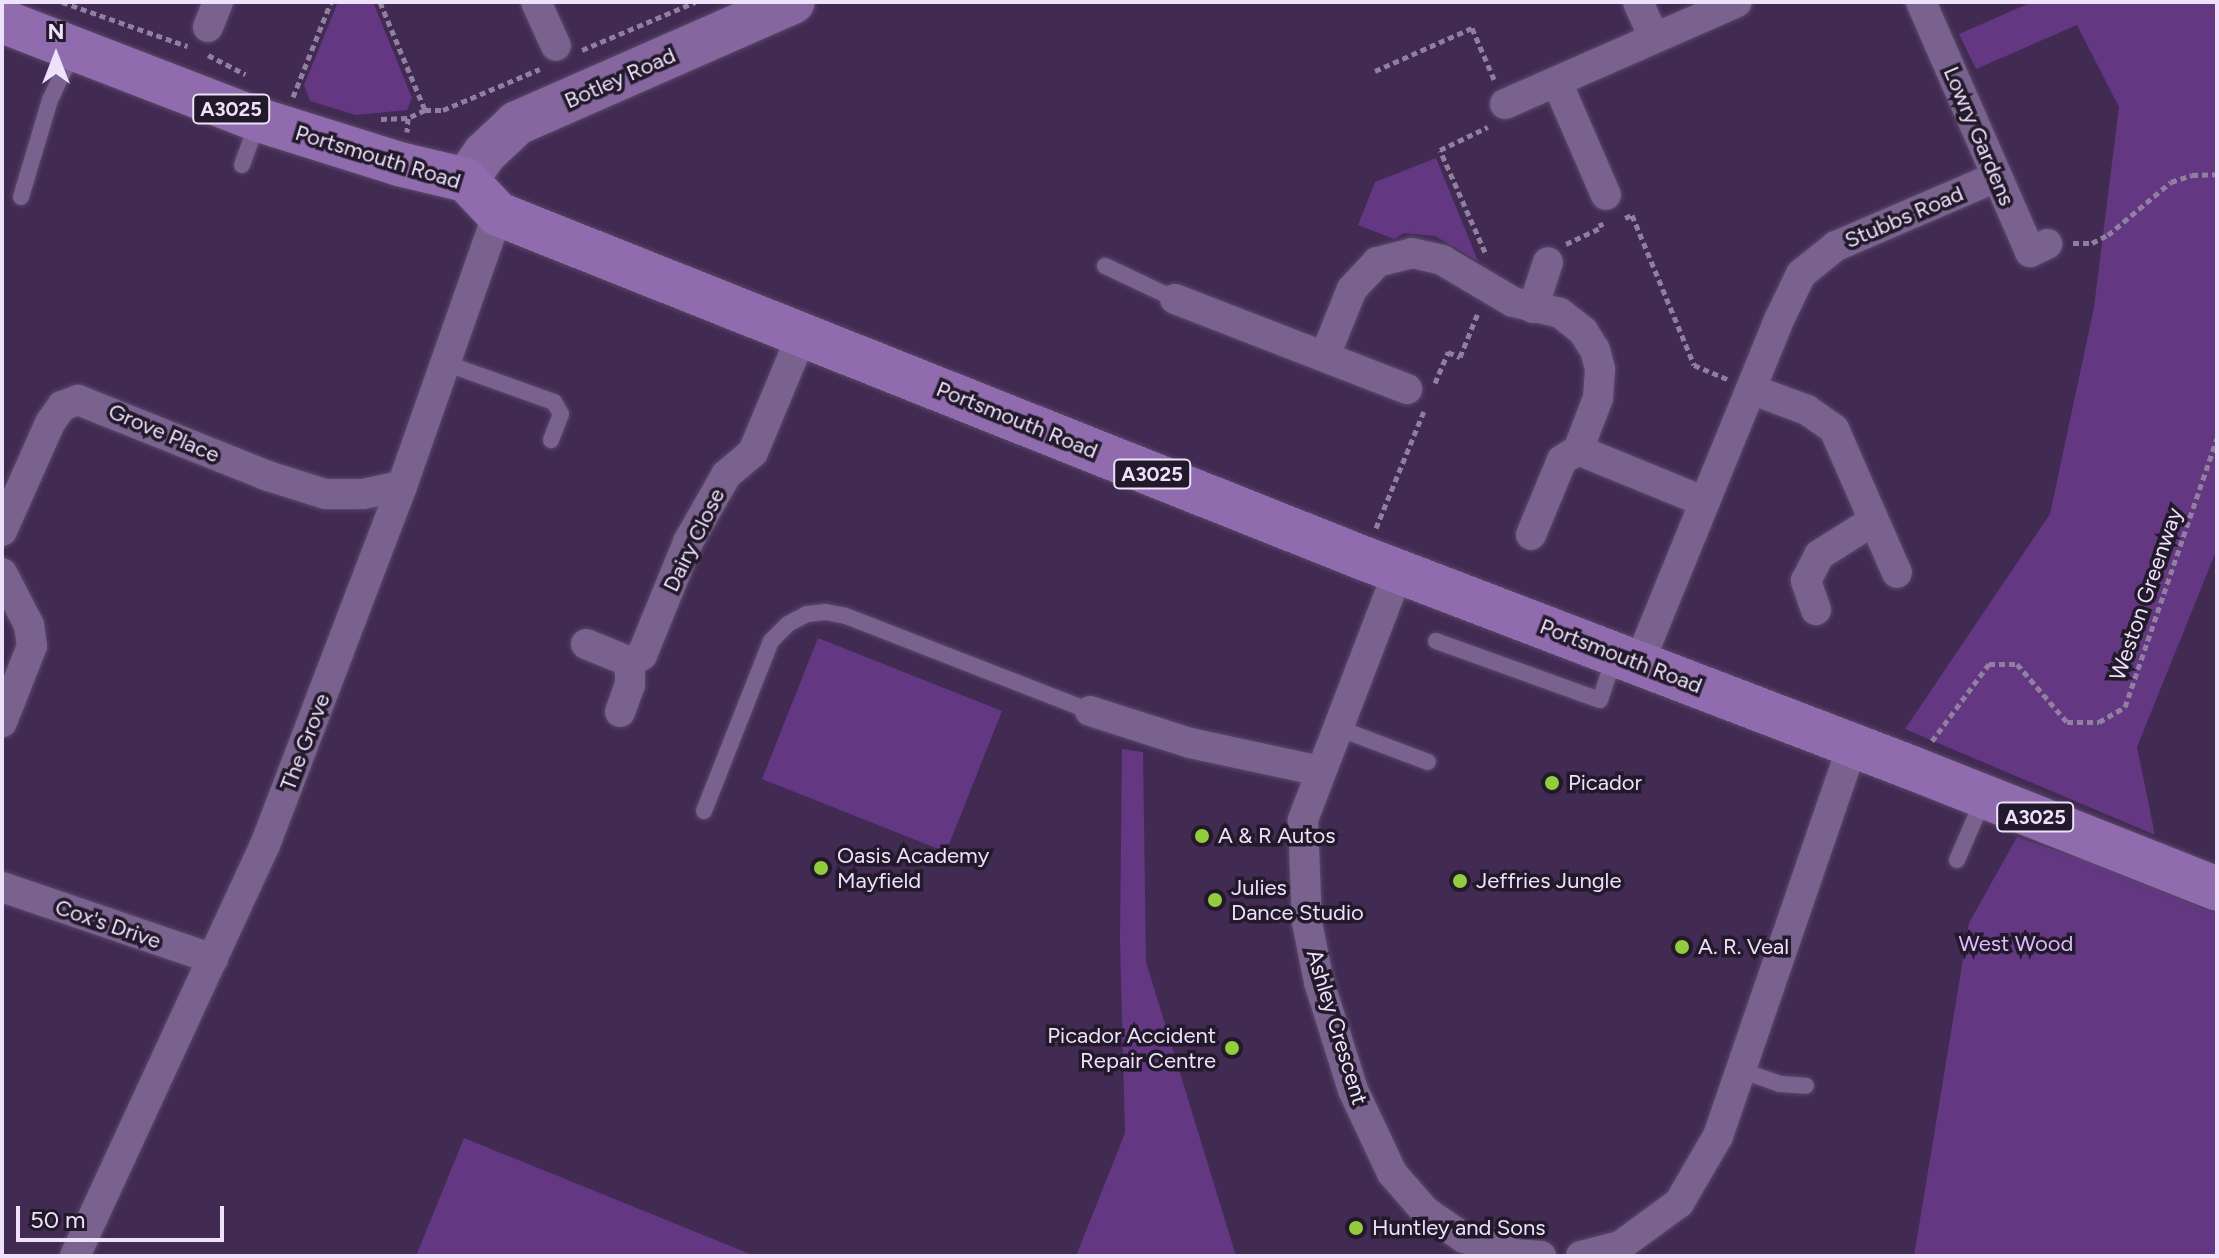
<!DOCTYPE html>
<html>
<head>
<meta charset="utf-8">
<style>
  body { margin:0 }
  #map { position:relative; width:2219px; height:1258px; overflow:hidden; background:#412b52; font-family:Figtree,sans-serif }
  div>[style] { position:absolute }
  .green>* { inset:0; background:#633782 }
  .path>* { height:5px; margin-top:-2.5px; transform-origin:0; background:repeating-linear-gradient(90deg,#917fa0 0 6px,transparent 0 10px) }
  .roads { filter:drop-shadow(0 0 2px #5b486a) drop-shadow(0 0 2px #5b486a) }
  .service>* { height:16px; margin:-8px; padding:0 8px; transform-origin:8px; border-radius:8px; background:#7a628e }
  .minor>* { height:30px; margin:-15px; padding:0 15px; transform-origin:15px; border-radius:15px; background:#7a628e }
  .secondary>* { height:44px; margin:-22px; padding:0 22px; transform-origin:22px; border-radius:22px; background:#85669e }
  .primary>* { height:44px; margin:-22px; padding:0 22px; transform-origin:22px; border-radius:22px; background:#906bad }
  .dots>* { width:22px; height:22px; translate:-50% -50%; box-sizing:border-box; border:4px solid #22192a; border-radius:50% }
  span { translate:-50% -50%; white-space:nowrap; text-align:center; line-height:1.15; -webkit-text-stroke:7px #22192a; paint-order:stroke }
  .shield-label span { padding:2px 6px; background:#22192a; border:2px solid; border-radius:6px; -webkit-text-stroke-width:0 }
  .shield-label { font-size:20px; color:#eee1fa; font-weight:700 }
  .street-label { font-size:22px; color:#eee1fa }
  .poi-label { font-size:22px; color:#eee1fa }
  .left { translate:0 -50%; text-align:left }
  .right { translate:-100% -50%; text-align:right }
  .park-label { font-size:22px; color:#deb9fe }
  .frame { position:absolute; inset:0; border:4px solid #eee1fa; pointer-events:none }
  .north { position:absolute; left:16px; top:16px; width:80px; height:80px; -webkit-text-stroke:6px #22192a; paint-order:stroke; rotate:0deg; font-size:22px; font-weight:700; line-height:32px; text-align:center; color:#eee1fa }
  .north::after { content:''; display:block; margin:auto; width:28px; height:36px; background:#eee1fa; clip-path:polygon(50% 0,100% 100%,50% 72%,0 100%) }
  .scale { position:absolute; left:16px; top:1206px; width:208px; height:36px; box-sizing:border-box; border:4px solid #eee1fa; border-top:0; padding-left:10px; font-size:24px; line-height:28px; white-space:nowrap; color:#eee1fa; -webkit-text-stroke:6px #22192a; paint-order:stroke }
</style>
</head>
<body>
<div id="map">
  <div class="green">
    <div style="clip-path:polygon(338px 2px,373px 2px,412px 98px,407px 110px,356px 115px,310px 101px,304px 85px)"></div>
    <div style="clip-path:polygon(2032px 2px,2217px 2px,2217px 549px,2137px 747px,2155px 835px,1905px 729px,2050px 514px,2094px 307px,2119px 107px,2077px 25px,1976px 69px,1959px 34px)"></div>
    <div style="clip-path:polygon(1436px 158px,1478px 261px,1435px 236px,1404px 233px,1394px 239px,1358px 225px,1375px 182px)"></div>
    <div style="clip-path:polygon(818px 638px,1002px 711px,946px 852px,762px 779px)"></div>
    <div style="clip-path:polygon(1122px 749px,1143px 752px,1146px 962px,1236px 1256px,1076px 1256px,1125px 1133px,1120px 941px)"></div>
    <div style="clip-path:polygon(2017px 837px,2087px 861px,2217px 914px,2217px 1256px,1914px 1256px,1969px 923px)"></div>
    <div style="clip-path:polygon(464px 1138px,755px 1256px,416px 1256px)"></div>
  </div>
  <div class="path">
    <div style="left:62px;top:2px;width:133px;rotate:19.4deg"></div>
    <div style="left:380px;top:2px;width:117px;rotate:67.4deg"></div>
    <div style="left:425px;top:110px;width:19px;rotate:155deg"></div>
    <div style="left:408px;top:118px;width:14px;rotate:94deg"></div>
    <div style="left:582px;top:50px;width:123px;rotate:-23deg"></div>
    <div style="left:208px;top:55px;width:42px;rotate:27.2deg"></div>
    <div style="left:1375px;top:71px;width:106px;rotate:-23.9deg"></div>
    <div style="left:1472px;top:28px;width:56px;rotate:66.7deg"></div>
    <div style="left:293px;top:97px;width:102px;rotate:-68.2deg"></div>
    <div style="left:425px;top:110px;width:18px"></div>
    <div style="left:443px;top:110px;width:105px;rotate:-22.9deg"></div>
    <div style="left:381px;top:119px;width:27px;rotate:-2deg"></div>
    <div style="left:1625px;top:218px;width:8px;rotate:-23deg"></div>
    <div style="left:1632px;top:215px;width:162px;rotate:67.5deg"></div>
    <div style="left:1694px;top:365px;width:36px;rotate:23deg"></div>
    <div style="left:2073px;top:243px;width:19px"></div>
    <div style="left:2092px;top:243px;width:18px;rotate:-27deg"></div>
    <div style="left:2108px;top:235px;width:82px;rotate:-40.1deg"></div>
    <div style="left:2171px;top:182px;width:22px;rotate:-18deg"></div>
    <div style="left:2192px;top:175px;width:25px;rotate:-2deg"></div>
    <div style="left:1566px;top:244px;width:40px;rotate:-25deg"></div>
    <div style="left:1602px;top:227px;width:5px;rotate:-112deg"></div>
    <div style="left:1485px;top:252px;width:111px;rotate:-113.8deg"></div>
    <div style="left:1440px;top:150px;width:53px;rotate:-25.6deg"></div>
    <div style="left:1435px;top:383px;width:34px;rotate:-67deg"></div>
    <div style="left:1448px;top:352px;width:13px;rotate:23deg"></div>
    <div style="left:1460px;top:357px;width:48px;rotate:-67.8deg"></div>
    <div style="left:1376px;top:528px;width:126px;rotate:-67.7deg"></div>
    <div style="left:1932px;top:741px;width:96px;rotate:-53.5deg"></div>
    <div style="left:1989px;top:664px;width:28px"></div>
    <div style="left:2017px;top:664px;width:77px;rotate:49.2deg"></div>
    <div style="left:2067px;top:722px;width:32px"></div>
    <div style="left:2099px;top:722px;width:30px;rotate:-30deg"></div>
    <div style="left:2125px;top:707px;width:284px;rotate:-71.1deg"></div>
  </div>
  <div class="roads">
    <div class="service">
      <div style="left:242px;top:165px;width:47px;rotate:-70deg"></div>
      <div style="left:21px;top:197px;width:101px;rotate:-73.4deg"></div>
      <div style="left:50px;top:100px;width:56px;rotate:-64.8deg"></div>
      <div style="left:1105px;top:266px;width:77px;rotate:25.2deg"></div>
      <div style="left:445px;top:363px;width:116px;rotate:19.7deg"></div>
      <div style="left:554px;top:402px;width:14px;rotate:60deg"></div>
      <div style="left:561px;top:414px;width:28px;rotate:111deg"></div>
      <div style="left:1436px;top:641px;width:174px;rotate:19.8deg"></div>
      <div style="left:1600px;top:700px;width:47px;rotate:-71.6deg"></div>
      <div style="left:1338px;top:728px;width:96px;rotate:20.7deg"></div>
      <div style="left:704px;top:811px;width:183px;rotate:-68.5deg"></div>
      <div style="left:771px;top:641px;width:24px;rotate:-45deg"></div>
      <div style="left:788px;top:624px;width:21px;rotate:-28deg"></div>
      <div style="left:807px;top:614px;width:19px;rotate:-6deg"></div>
      <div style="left:826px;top:612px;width:20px;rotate:11deg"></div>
      <div style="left:846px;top:616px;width:262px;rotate:21.3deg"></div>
      <div style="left:1957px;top:860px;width:68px;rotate:-66.5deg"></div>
      <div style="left:1740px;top:1070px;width:42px;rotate:19.3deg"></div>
      <div style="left:1780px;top:1084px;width:26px;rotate:4deg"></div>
    </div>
    <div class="minor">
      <div style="left:536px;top:2px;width:48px;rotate:65.6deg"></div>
      <div style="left:1638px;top:2px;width:39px;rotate:66deg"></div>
      <div style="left:1921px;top:2px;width:273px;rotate:66.4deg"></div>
      <div style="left:2030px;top:252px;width:19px;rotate:-25deg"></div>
      <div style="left:208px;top:27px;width:27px;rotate:-68deg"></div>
      <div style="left:1557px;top:82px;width:123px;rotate:66.6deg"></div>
      <div style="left:1505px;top:104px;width:253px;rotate:-23.7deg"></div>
      <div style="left:1175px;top:299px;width:249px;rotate:21.2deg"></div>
      <div style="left:1533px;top:308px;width:48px;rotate:-71.9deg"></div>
      <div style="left:1325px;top:356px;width:72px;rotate:-68.1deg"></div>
      <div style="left:1352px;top:289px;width:37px;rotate:-47deg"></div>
      <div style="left:1377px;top:262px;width:36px;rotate:-14deg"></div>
      <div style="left:1412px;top:253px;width:31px;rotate:13deg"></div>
      <div style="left:1442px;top:260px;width:82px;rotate:30.6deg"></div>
      <div style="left:1513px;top:302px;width:48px;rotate:13.2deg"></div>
      <div style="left:1560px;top:313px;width:29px;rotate:38deg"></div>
      <div style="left:1583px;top:331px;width:22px;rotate:58deg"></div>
      <div style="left:1595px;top:350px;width:20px;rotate:75deg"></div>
      <div style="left:1600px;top:369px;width:29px;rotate:94deg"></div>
      <div style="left:1598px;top:398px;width:56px;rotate:111deg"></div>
      <div style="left:1578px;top:450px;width:19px;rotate:148deg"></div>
      <div style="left:1562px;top:460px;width:81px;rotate:112.5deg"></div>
      <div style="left:1753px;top:390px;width:58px;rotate:20.3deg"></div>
      <div style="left:1807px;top:410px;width:33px;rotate:35deg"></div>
      <div style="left:1834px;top:429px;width:157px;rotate:66.4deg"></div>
      <div style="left:1578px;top:450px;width:137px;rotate:22.3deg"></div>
      <div style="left:2px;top:531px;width:118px;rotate:-66deg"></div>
      <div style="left:50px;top:423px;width:21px;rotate:-55deg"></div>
      <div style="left:62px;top:406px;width:17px;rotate:-21deg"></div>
      <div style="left:78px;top:400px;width:205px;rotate:21.8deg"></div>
      <div style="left:268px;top:476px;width:60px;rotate:17.5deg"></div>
      <div style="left:325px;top:494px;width:38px"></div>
      <div style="left:363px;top:494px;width:40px;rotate:-12deg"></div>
      <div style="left:1398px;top:572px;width:266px;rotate:111deg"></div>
      <div style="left:1303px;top:820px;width:102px;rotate:87.8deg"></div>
      <div style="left:1307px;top:922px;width:61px;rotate:78.7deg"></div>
      <div style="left:1319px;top:982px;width:113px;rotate:72.5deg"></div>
      <div style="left:1353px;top:1090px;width:92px;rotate:64.8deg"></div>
      <div style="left:1392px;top:1173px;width:50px;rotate:49deg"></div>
      <div style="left:1425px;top:1211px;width:47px;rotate:34.7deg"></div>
      <div style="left:1464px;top:1238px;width:52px;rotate:17.7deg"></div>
      <div style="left:1514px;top:1254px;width:27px;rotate:4deg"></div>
      <div style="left:2px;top:573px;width:59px;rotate:62.6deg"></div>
      <div style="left:29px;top:625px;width:21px;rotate:82deg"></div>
      <div style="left:32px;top:646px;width:82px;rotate:111.5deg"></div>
      <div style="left:1816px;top:610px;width:31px;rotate:-109deg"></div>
      <div style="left:1806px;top:581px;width:29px;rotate:-63deg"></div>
      <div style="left:1819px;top:555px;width:64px;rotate:-32.2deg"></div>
      <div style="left:586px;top:644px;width:48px;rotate:22.2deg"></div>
      <div style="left:1639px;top:663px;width:368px;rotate:-67.8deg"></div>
      <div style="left:1778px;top:322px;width:53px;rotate:-64.4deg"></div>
      <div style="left:1801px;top:274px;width:45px;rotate:-38.7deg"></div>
      <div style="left:1836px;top:246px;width:174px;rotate:-23.3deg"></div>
      <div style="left:1090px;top:711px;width:105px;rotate:17.7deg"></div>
      <div style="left:1190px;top:743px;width:134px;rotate:12.1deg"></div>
      <div style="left:620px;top:712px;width:29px;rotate:-70deg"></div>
      <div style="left:630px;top:685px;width:23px;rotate:-90deg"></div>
      <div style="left:630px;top:662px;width:14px;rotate:-30deg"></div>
      <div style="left:642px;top:655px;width:122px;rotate:-67.8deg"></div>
      <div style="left:688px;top:542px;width:77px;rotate:-60.4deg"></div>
      <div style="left:726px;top:475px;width:35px;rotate:-40deg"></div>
      <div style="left:753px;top:452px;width:127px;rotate:-67.3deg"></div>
      <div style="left:2px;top:887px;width:223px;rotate:18.8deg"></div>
      <div style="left:75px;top:1256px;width:453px;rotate:-65.2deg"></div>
      <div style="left:265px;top:845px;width:384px;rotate:-69.1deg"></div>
      <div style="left:402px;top:486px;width:288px;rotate:-70.6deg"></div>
      <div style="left:1581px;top:1256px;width:40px;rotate:-14.4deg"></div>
      <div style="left:1620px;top:1246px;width:73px;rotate:-36.1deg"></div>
      <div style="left:1679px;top:1203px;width:78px;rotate:-59.8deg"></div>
      <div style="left:1718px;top:1136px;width:411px;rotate:-71deg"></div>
    </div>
    <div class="secondary">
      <div style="left:466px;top:180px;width:32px;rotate:-55deg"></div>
      <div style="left:484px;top:154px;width:45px;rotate:-43.2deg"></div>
      <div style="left:517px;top:123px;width:301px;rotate:-23.7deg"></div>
    </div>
    <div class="primary">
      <div style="left:2px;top:21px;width:275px;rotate:21.1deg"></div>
      <div style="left:259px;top:120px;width:147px;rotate:17.4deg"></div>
      <div style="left:399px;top:164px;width:69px;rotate:13.4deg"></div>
      <div style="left:466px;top:180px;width:47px;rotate:46.7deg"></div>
      <div style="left:498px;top:214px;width:931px;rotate:21.69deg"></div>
      <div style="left:1363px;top:558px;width:588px;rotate:20.93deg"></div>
      <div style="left:1912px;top:768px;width:328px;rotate:21.6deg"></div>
    </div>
  </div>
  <div class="dots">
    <div style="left:1552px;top:783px;background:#93cc3d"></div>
    <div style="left:1202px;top:836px;background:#93cc3d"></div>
    <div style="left:821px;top:868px;background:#93cc3d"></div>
    <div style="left:1460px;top:881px;background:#93cc3d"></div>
    <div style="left:1215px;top:900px;background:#93cc3d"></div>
    <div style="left:1682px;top:947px;background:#93cc3d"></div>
    <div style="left:1232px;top:1048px;background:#93cc3d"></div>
    <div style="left:1356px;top:1228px;background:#93cc3d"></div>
  </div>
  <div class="shield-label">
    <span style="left:231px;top:109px">A3025</span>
    <span style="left:1152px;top:474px">A3025</span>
    <span style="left:2035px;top:817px">A3025</span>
  </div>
  <div class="street-label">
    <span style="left:620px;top:78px;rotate:-24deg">Botley Road</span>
    <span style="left:1979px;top:136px;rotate:67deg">Lowry Gardens</span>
    <span style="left:378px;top:157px;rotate:17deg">Portsmouth Road</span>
    <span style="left:1904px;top:217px;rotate:-23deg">Stubbs Road</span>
    <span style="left:1017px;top:420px;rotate:22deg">Portsmouth Road</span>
    <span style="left:164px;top:433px;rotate:23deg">Grove Place</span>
    <span style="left:694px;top:540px;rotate:-64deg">Dairy Close</span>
    <span style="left:2146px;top:594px;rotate:-71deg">Weston Greenway</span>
    <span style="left:1621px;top:656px;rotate:21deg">Portsmouth Road</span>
    <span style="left:305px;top:742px;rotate:-69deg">The Grove</span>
    <span style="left:108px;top:924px;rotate:19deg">Cox's Drive</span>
    <span style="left:1337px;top:1027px;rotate:73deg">Ashley Crescent</span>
  </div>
  <div class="poi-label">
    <span class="left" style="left:1568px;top:783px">Picador</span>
    <span class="left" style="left:1218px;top:836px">A &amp; R Autos</span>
    <span class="left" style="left:837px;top:868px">Oasis Academy<br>Mayfield</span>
    <span class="left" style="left:1476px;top:881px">Jeffries Jungle</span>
    <span class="left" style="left:1231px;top:900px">Julies<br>Dance Studio</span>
    <span class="left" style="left:1698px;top:947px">A. R. Veal</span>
    <span class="right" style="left:1216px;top:1048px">Picador Accident<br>Repair Centre</span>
    <span class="left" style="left:1372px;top:1228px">Huntley and Sons</span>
  </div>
  <div class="park-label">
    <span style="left:2016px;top:944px">West Wood</span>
  </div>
  <div class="frame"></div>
  <div class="north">N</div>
  <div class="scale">50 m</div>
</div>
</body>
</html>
